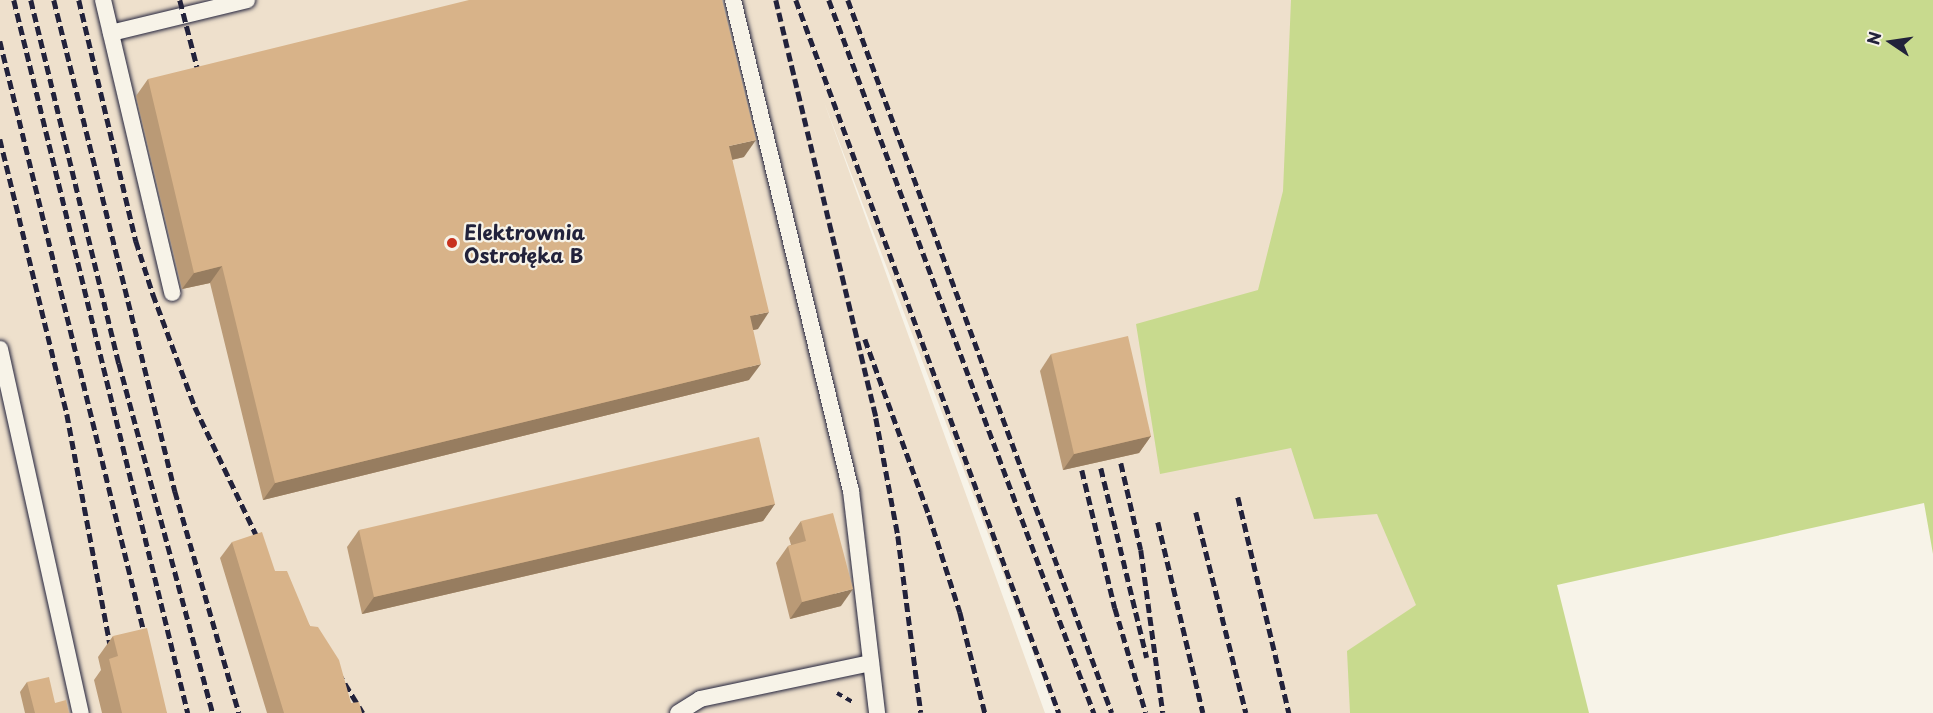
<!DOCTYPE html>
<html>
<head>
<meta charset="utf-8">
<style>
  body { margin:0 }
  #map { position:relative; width:1933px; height:713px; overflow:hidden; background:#f7f3e8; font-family:"Playpen Sans",sans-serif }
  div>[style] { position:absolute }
  .built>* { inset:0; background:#eee0cc }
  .green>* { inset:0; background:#c8da8e }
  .path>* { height:4px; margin-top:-2px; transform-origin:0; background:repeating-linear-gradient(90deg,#22223b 0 6px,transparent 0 10.5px) }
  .roads { filter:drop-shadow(0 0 2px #22223b) drop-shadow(0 0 2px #22223b) }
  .lane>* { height:16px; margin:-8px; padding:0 8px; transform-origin:8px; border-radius:8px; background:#f7f3e8 }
  .rail>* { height:4.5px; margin-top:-2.25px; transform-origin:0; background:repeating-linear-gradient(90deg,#22223b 0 9px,transparent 0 13.5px) }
  .wall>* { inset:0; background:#ba9a76 }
  .shaded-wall>* { inset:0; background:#977d60 }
  .building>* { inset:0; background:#d8b389 }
  .dots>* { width:16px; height:16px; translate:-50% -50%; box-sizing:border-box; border:3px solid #f7f3e8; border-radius:50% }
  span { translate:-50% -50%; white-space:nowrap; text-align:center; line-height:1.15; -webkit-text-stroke:4.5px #f7f3e8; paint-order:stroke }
  .poi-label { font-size:20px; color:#22223b; font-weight:700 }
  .left { translate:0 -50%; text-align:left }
  .north { position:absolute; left:1861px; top:12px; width:60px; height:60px; -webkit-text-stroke:4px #f7f3e8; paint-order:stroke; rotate:283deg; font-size:16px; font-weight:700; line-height:24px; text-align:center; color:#22223b }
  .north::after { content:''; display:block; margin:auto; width:21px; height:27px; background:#22223b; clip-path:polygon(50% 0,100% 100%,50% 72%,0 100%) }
</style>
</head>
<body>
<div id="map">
  <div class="built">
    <div style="clip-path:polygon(0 0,1328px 0,1529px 713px,1056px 713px,824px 102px,1045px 713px,0 713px)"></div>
  </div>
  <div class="green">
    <div style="clip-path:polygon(1291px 0,1933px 0,1933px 554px,1924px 503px,1557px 585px,1589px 713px,1350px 713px,1347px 651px,1416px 605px,1377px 514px,1314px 519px,1291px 448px,1160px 474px,1136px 324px,1258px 290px,1283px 191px)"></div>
  </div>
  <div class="path">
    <div style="left:837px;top:693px;width:20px;rotate:30deg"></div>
  </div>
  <div class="roads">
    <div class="lane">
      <div style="left:103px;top:0;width:301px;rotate:76.7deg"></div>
      <div style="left:733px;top:0;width:505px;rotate:76.49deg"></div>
      <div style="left:851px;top:491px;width:224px;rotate:83.3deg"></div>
      <div style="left:111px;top:33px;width:140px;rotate:-13.6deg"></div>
      <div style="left:0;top:349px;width:373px;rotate:77.5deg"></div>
      <div style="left:678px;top:713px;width:26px;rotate:-32deg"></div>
      <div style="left:700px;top:699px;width:175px;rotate:-11.9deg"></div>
    </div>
  </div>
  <div class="rail">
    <div style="left:14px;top:0;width:734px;rotate:76.29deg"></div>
    <div style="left:31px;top:0;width:374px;rotate:76.4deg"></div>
    <div style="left:119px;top:363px;width:362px;rotate:75deg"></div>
    <div style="left:54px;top:0;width:506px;rotate:76.16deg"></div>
    <div style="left:175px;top:491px;width:231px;rotate:73.9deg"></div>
    <div style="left:79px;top:0;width:248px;rotate:76.7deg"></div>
    <div style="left:136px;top:241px;width:56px;rotate:72.2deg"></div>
    <div style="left:153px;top:294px;width:121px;rotate:69.6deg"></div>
    <div style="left:195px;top:407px;width:157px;rotate:64.4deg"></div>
    <div style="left:180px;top:0;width:81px;rotate:75.6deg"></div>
    <div style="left:776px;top:0;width:430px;rotate:76.5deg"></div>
    <div style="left:876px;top:418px;width:120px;rotate:79.4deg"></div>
    <div style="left:898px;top:536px;width:178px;rotate:82.6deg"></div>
    <div style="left:796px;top:0;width:760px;rotate:69.75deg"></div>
    <div style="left:829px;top:0;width:761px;rotate:69.61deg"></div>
    <div style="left:848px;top:0;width:760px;rotate:69.68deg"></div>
    <div style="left:0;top:41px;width:621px;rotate:76.3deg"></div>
    <div style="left:0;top:139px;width:283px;rotate:76.3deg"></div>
    <div style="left:67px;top:414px;width:244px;rotate:79.4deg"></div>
    <div style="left:865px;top:339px;width:187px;rotate:70deg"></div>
    <div style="left:929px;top:515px;width:102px;rotate:72.3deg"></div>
    <div style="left:960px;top:612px;width:104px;rotate:76.1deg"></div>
    <div style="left:1121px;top:463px;width:89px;rotate:77.1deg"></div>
    <div style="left:1141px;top:550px;width:164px;rotate:82.3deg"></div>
    <div style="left:1101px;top:468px;width:195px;rotate:76.4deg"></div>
    <div style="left:1082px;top:470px;width:142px;rotate:76.6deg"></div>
    <div style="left:1115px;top:608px;width:109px;rotate:73.6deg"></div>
    <div style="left:1238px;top:497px;width:222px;rotate:76.7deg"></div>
    <div style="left:1196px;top:512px;width:207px;rotate:76deg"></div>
    <div style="left:1158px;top:522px;width:196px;rotate:76.7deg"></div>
    <div style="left:338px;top:672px;width:48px;rotate:58.6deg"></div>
  </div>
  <div class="wall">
    <div style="clip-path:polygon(148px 79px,744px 157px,732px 160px,758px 329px,753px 330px,749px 380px,263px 500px,210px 283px,182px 289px,136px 96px)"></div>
    <div style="clip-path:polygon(1051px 354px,1151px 436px,1139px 453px,1063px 470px,1040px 371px)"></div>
    <div style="clip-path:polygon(775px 504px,763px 521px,362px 614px,347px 547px,359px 530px)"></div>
    <div style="clip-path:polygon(801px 521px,841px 606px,790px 619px,776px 563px,788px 546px,791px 545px,789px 538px)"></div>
    <div style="clip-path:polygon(232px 542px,275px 571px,310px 626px,351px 703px,362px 713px,267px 713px,220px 558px)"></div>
    <div style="clip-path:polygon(113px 636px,167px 713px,102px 713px,94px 680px,101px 670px,98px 657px)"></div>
    <div style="clip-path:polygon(27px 682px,55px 703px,69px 713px,25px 713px,20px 692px)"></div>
  </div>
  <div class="shaded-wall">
    <div style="clip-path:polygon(756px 140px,744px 157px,717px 163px,729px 146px)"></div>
    <div style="clip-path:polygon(222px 266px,210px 283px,182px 289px,194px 273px)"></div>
    <div style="clip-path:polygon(769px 312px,758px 329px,738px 333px,750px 316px)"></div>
    <div style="clip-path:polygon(761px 364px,749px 380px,263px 500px,275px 483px)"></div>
    <div style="clip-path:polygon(1151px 436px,1139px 453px,1063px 470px,1074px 454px)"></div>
    <div style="clip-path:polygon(775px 504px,763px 521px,362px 614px,374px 597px)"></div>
    <div style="clip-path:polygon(853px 589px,841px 606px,790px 619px,802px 602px)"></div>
  </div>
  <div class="building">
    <div style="clip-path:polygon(469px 0,722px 0,756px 140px,729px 146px,769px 312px,750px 316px,761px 364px,275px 483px,222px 266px,194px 273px,148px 79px)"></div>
    <div style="clip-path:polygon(1128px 336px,1151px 436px,1074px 454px,1051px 354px)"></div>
    <div style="clip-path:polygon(759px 437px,775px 504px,374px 597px,359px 530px)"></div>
    <div style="clip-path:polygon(833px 513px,853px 589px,802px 602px,788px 546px,806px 541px,801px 521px)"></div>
    <div style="clip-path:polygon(262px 532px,275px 571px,287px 571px,310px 626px,318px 627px,339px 660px,351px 703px,359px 702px,362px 713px,284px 713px,232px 542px)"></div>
    <div style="clip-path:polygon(147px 628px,167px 713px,122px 713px,109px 659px,118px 656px,113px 636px)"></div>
    <div style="clip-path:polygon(49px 677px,55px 703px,66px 700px,69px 713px,35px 713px,27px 682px)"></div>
  </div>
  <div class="dots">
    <div style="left:452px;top:243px;background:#c8321e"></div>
  </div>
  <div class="poi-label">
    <span class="left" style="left:464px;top:244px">Elektrownia<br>Ostrołęka B</span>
  </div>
  <div class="north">N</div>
</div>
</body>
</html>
